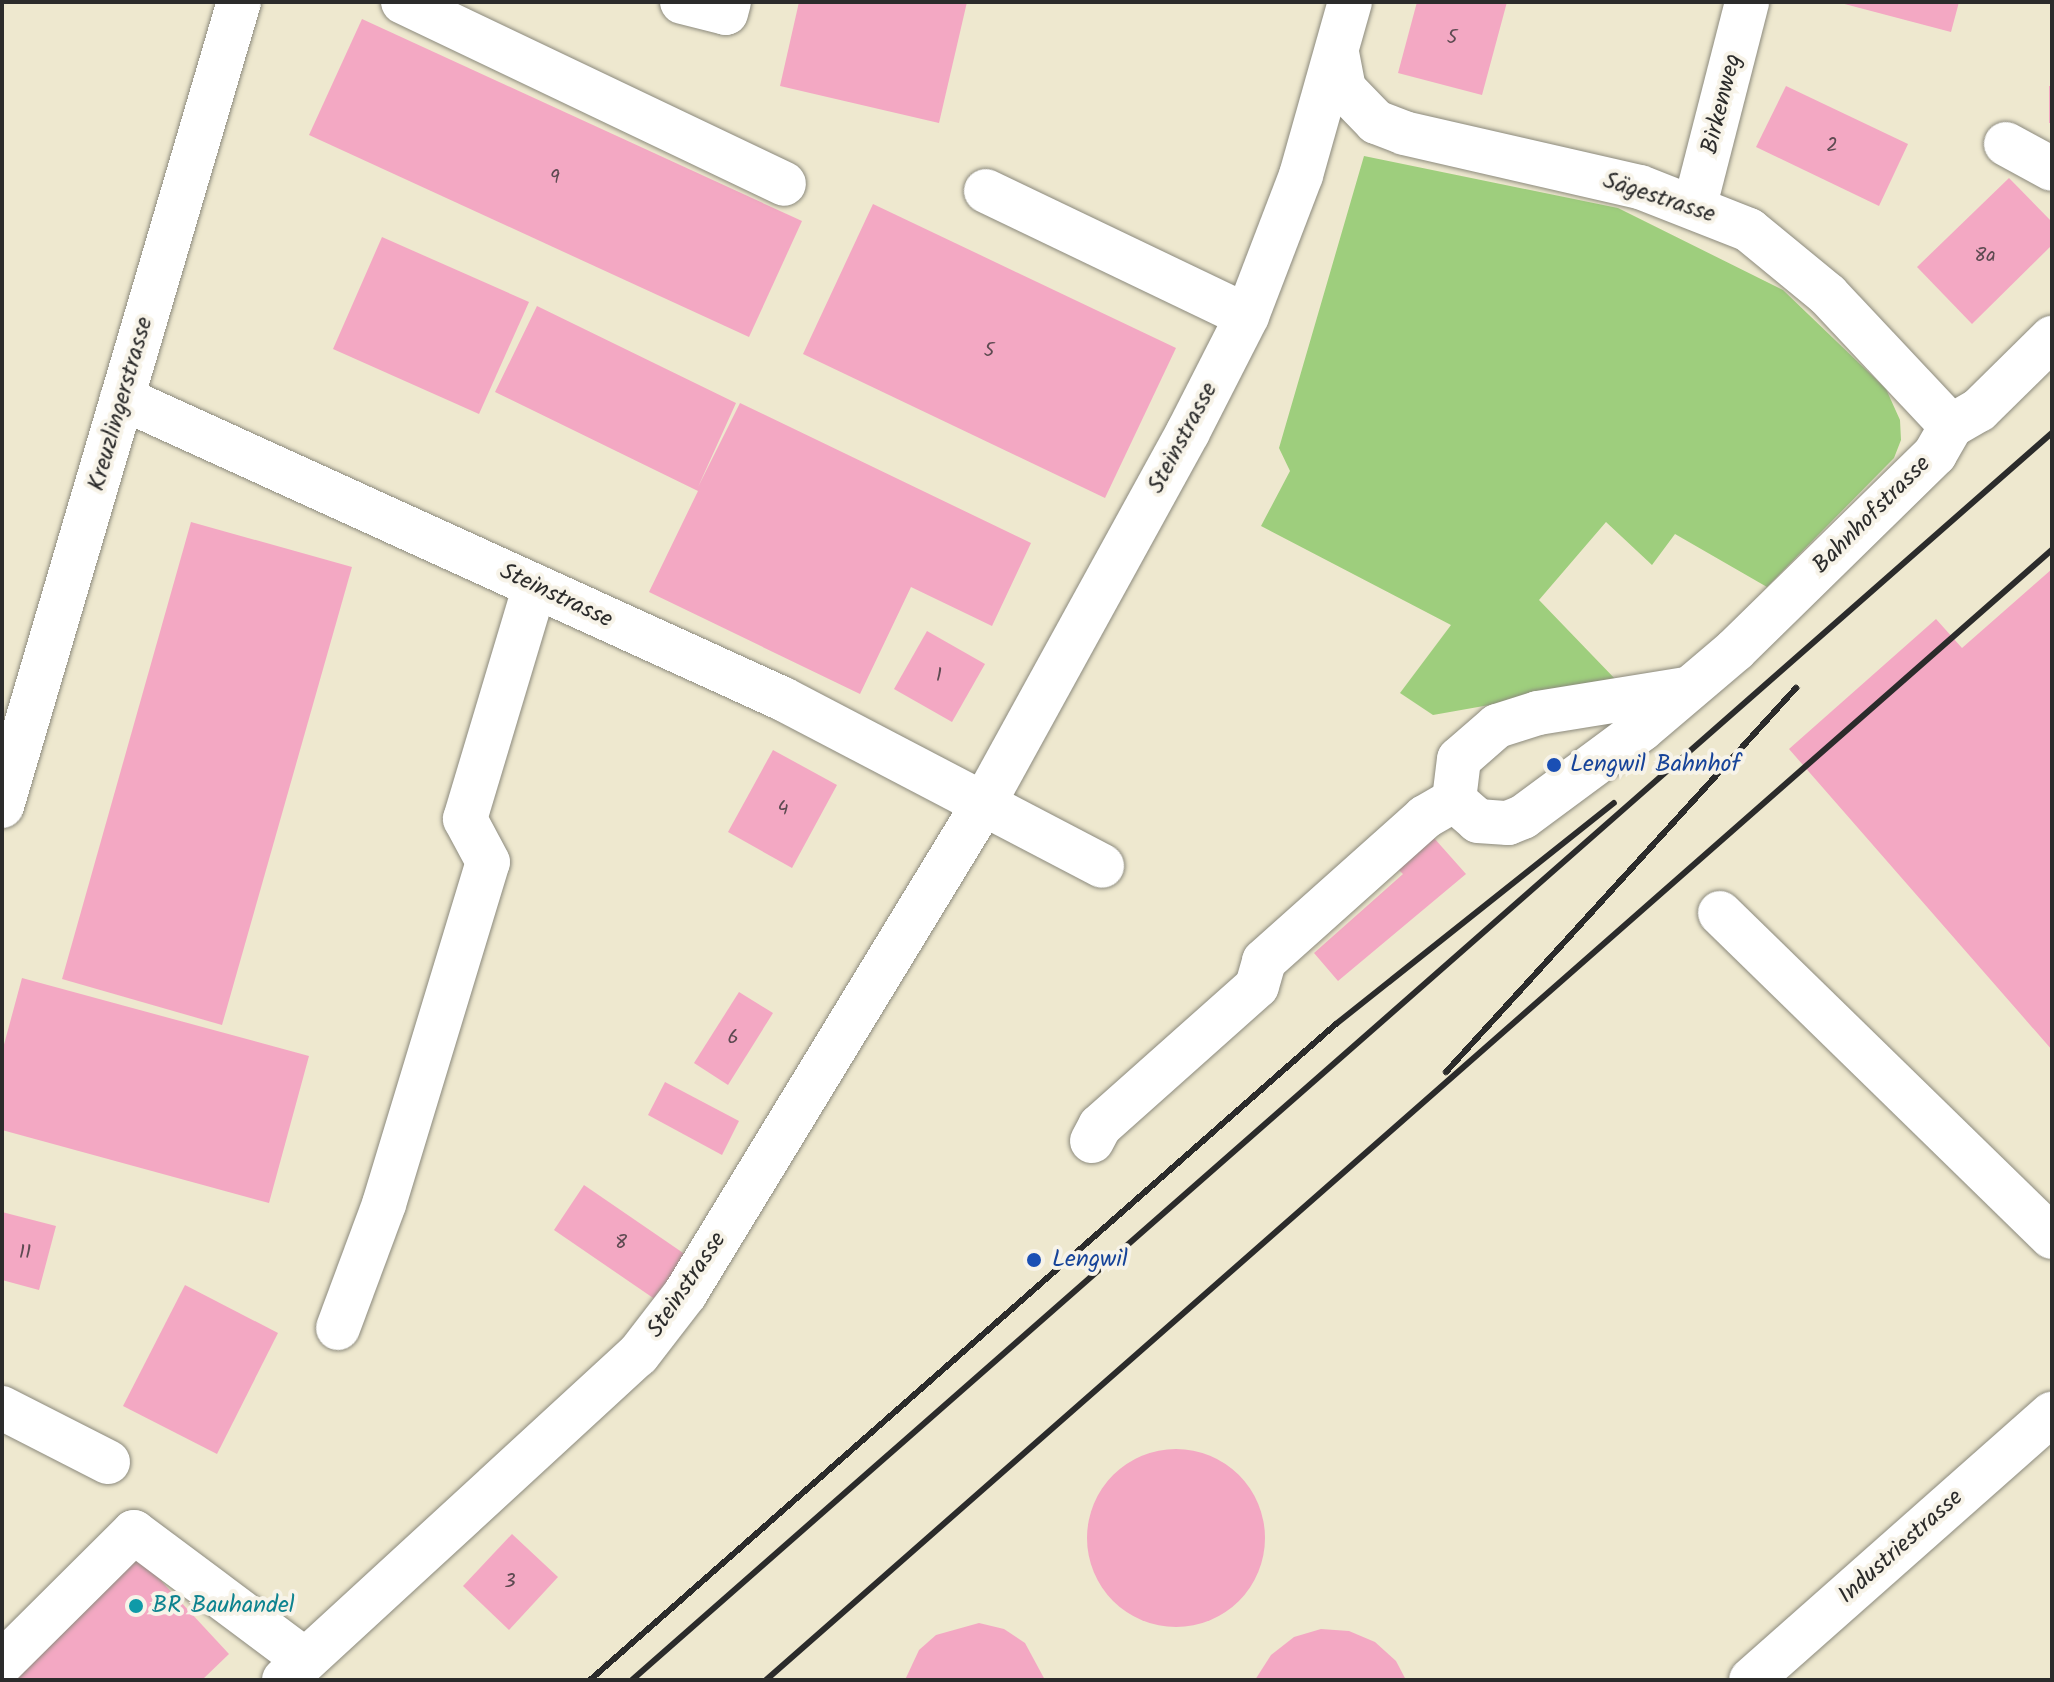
<!DOCTYPE html>
<html>
<head>
<meta charset="utf-8">
<style>
  body { margin:0 }
  #map { position:relative; width:2054px; height:1682px; overflow:hidden; background:#eee8cf; font-family:Kalam,sans-serif }
  div>[style] { position:absolute }
  .green>* { inset:0; background:#9ece7d }
  .building>* { inset:0; background:#f3a8c3 }
  .round { border-radius:50% }
  .roads { filter:drop-shadow(0 0 2px #8c8a7d) drop-shadow(0 0 2px #8c8a7d) }
  .minor>* { height:44px; margin:-22px; padding:0 22px; transform-origin:22px; border-radius:22px; background:#fff }
  .rail>* { height:6px; margin:-3px; padding:0 3px; transform-origin:3px; border-radius:3px; background:#2b2b2b }
  .dots>* { width:22px; height:22px; translate:-50% -50%; box-sizing:border-box; border:4px solid #f7f3e8; border-radius:50% }
  span { translate:-50% -50%; white-space:nowrap; text-align:center; line-height:1.15; -webkit-text-stroke:8px #f7f3e8; paint-order:stroke }
  .number-label { font-size:20px; color:#5d4a51 }
  .number-label span { -webkit-text-stroke-width:0 }
  .street-label { font-size:24px; color:#2b2b2b }
  .transit-label { font-size:24px; color:#164399 }
  .left { translate:0 -50%; text-align:left }
  .culture-label { font-size:24px; color:#0d838f }
  .frame { position:absolute; inset:0; border:4px solid #2b2b2b; pointer-events:none }
</style>
</head>
<body>
<div id="map">
  <div class="green">
    <div style="clip-path:polygon(1364px 156px,1618px 208px,1783px 290px,1886px 389px,1900px 420px,1901px 440px,1894px 458px,1767px 587px,1675px 534px,1652px 565px,1606px 522px,1539px 600px,1618px 682px,1433px 715px,1400px 693px,1451px 625px,1261px 526px,1290px 471px,1279px 448px)"></div>
  </div>
  <div class="building">
    <div style="clip-path:polygon(799px 2px,967px 2px,939px 123px,780px 86px)"></div>
    <div style="clip-path:polygon(1417px 2px,1507px 2px,1482px 95px,1398px 73px)"></div>
    <div style="clip-path:polygon(1837px 2px,1959px 2px,1951px 32px)"></div>
    <div style="clip-path:polygon(362px 19px,802px 221px,749px 337px,309px 135px)"></div>
    <div style="clip-path:polygon(1786px 86px,1908px 144px,1879px 206px,1756px 147px)"></div>
    <div style="clip-path:polygon(2049px 86px,2052px 86px,2052px 123px,2049px 123px)"></div>
    <div style="clip-path:polygon(2009px 178px,2052px 222px,2052px 245px,1972px 324px,1917px 267px)"></div>
    <div style="clip-path:polygon(873px 204px,1176px 348px,1105px 498px,803px 354px)"></div>
    <div style="clip-path:polygon(382px 237px,529px 302px,479px 414px,333px 349px)"></div>
    <div style="clip-path:polygon(537px 306px,736px 403px,698px 487px,740px 403px,1031px 543px,992px 626px,911px 587px,860px 694px,649px 592px,698px 491px,495px 392px)"></div>
    <div style="clip-path:polygon(191px 522px,352px 567px,222px 1025px,62px 979px)"></div>
    <div style="clip-path:polygon(2052px 569px,2052px 1050px,1789px 749px,1936px 619px,1962px 648px)"></div>
    <div style="clip-path:polygon(927px 631px,985px 664px,952px 722px,894px 689px)"></div>
    <div style="clip-path:polygon(773px 750px,837px 785px,792px 868px,728px 832px)"></div>
    <div style="clip-path:polygon(1434px 838px,1466px 874px,1338px 981px,1314px 953px,1403px 874px,1398px 869px)"></div>
    <div style="clip-path:polygon(22px 978px,309px 1056px,269px 1203px,2px 1130px,2px 1052px)"></div>
    <div style="clip-path:polygon(739px 992px,773px 1013px,728px 1085px,694px 1063px)"></div>
    <div style="clip-path:polygon(665px 1082px,739px 1121px,722px 1155px,648px 1115px)"></div>
    <div style="clip-path:polygon(584px 1185px,689px 1257px,659px 1302px,554px 1230px)"></div>
    <div style="clip-path:polygon(2px 1212px,56px 1226px,39px 1290px,2px 1280px)"></div>
    <div style="clip-path:polygon(185px 1285px,278px 1333px,217px 1454px,123px 1406px)"></div>
    <div class="round" style="left:1087px;top:1449px;width:178px;height:178px"></div>
    <div style="clip-path:polygon(512px 1534px,558px 1577px,509px 1630px,463px 1586px)"></div>
    <div style="clip-path:polygon(139px 1557px,229px 1654px,202px 1680px,9px 1680px)"></div>
    <div style="clip-path:polygon(979px 1623px,1004px 1629px,1025px 1643px,1045px 1680px,905px 1680px,919px 1650px,936px 1635px)"></div>
    <div style="clip-path:polygon(1321px 1629px,1349px 1631px,1375px 1642px,1396px 1661px,1406px 1680px,1255px 1680px,1271px 1655px,1294px 1637px)"></div>
  </div>
  <div class="roads">
    <div class="minor">
      <div style="left:403px;top:2px;width:422px;rotate:25.5deg"></div>
      <div style="left:682px;top:2px;width:45px;rotate:14deg"></div>
      <div style="left:726px;top:13px;width:11px;rotate:-75deg"></div>
      <div style="left:1337px;top:53px;width:37px;rotate:79deg"></div>
      <div style="left:1344px;top:89px;width:46px;rotate:45.9deg"></div>
      <div style="left:1376px;top:122px;width:30px;rotate:21deg"></div>
      <div style="left:1404px;top:133px;width:242px;rotate:12.9deg"></div>
      <div style="left:1640px;top:187px;width:117px;rotate:21.5deg"></div>
      <div style="left:1749px;top:230px;width:102px;rotate:39.4deg"></div>
      <div style="left:1828px;top:295px;width:180px;rotate:46.8deg"></div>
      <div style="left:2006px;top:144px;width:52px;rotate:28.5deg"></div>
      <div style="left:986px;top:191px;width:289px;rotate:25.6deg"></div>
      <div style="left:1695px;top:205px;width:210px;rotate:-75.6deg"></div>
      <div style="left:122px;top:398px;width:726px;rotate:24.48deg"></div>
      <div style="left:783px;top:699px;width:360px;rotate:27.6deg"></div>
      <div style="left:1686px;top:689px;width:150px;rotate:170.8deg"></div>
      <div style="left:1538px;top:713px;width:43px;rotate:162.4deg"></div>
      <div style="left:1497px;top:726px;width:50px;rotate:139deg"></div>
      <div style="left:1459px;top:759px;width:41px;rotate:97deg"></div>
      <div style="left:1454px;top:800px;width:32px;rotate:41deg"></div>
      <div style="left:1478px;top:821px;width:30px;rotate:4deg"></div>
      <div style="left:1508px;top:823px;width:16px;rotate:-22deg"></div>
      <div style="left:1523px;top:817px;width:148px;rotate:-36.5deg"></div>
      <div style="left:1642px;top:729px;width:122px;rotate:-40.3deg"></div>
      <div style="left:1735px;top:650px;width:280px;rotate:-44.4deg"></div>
      <div style="left:1935px;top:454px;width:32px;rotate:-60deg"></div>
      <div style="left:1951px;top:426px;width:32px;rotate:-30deg"></div>
      <div style="left:1979px;top:410px;width:103px;rotate:-44.6deg"></div>
      <div style="left:2px;top:806px;width:838px;rotate:-73.58deg"></div>
      <div style="left:1720px;top:913px;width:464px;rotate:44.3deg"></div>
      <div style="left:1092px;top:1141px;width:17px;rotate:-62deg"></div>
      <div style="left:1100px;top:1126px;width:210px;rotate:-41.7deg"></div>
      <div style="left:1257px;top:986px;width:26px;rotate:-74deg"></div>
      <div style="left:1264px;top:961px;width:216px;rotate:-41.8deg"></div>
      <div style="left:1425px;top:817px;width:34px;rotate:-30deg"></div>
      <div style="left:338px;top:1328px;width:132px;rotate:-69.6deg"></div>
      <div style="left:384px;top:1204px;width:357px;rotate:-73.1deg"></div>
      <div style="left:488px;top:862px;width:49px;rotate:-118.1deg"></div>
      <div style="left:465px;top:819px;width:243px;rotate:-73.3deg"></div>
      <div style="left:2px;top:1408px;width:119px;rotate:27deg"></div>
      <div style="left:2px;top:1663px;width:186px;rotate:-44.8deg"></div>
      <div style="left:134px;top:1532px;width:214px;rotate:36.8deg"></div>
      <div style="left:284px;top:1680px;width:481px;rotate:-42.6deg"></div>
      <div style="left:638px;top:1355px;width:77px;rotate:-52.4deg"></div>
      <div style="left:685px;top:1294px;width:575px;rotate:-58.66deg"></div>
      <div style="left:984px;top:803px;width:423px;rotate:-61.2deg"></div>
      <div style="left:1188px;top:432px;width:130px;rotate:-63deg"></div>
      <div style="left:1247px;top:316px;width:151px;rotate:-69deg"></div>
      <div style="left:1301px;top:175px;width:180px;rotate:-74.2deg"></div>
      <div style="left:1751px;top:1680px;width:402px;rotate:-41.5deg"></div>
    </div>
  </div>
  <div class="rail">
    <div style="left:1446px;top:1072px;width:520px;rotate:-47.65deg"></div>
    <div style="left:590px;top:1680px;width:993px;rotate:-41.33deg"></div>
    <div style="left:1336px;top:1024px;width:355px;rotate:-38.5deg"></div>
    <div style="left:632px;top:1680px;width:1890px;rotate:-41.29deg"></div>
    <div style="left:766px;top:1680px;width:1712px;rotate:-41.31deg"></div>
  </div>
  <div class="dots">
    <div style="left:1554px;top:765px;background:#1a4fb4"></div>
    <div style="left:1034px;top:1260px;background:#1a4fb4"></div>
    <div style="left:136px;top:1606px;background:#0f9aa8"></div>
  </div>
  <div class="number-label">
    <span style="left:1452px;top:38px">5</span>
    <span style="left:1832px;top:146px">2</span>
    <span style="left:555px;top:178px">9</span>
    <span style="left:1985px;top:256px">8a</span>
    <span style="left:989px;top:351px">5</span>
    <span style="left:939px;top:676px">1</span>
    <span style="left:783px;top:809px">4</span>
    <span style="left:733px;top:1038px">6</span>
    <span style="left:621px;top:1243px">8</span>
    <span style="left:25px;top:1253px">11</span>
    <span style="left:510px;top:1582px">3</span>
  </div>
  <div class="street-label">
    <span style="left:1722px;top:104px;rotate:-76deg">Birkenweg</span>
    <span style="left:1659px;top:198px;rotate:18deg">Sägestrasse</span>
    <span style="left:121px;top:404px;rotate:-74deg">Kreuzlingerstrasse</span>
    <span style="left:1183px;top:438px;rotate:-62deg">Steinstrasse</span>
    <span style="left:1872px;top:515px;rotate:-45deg">Bahnhofstrasse</span>
    <span style="left:556px;top:596px;rotate:25deg">Steinstrasse</span>
    <span style="left:687px;top:1285px;rotate:-56deg">Steinstrasse</span>
    <span style="left:1901px;top:1547px;rotate:-42deg">Industriestrasse</span>
  </div>
  <div class="transit-label">
    <span class="left" style="left:1570px;top:765px">Lengwil Bahnhof</span>
    <span class="left" style="left:1052px;top:1260px">Lengwil</span>
  </div>
  <div class="culture-label">
    <span class="left" style="left:152px;top:1606px">BR Bauhandel</span>
  </div>
  <div class="frame"></div>
</div>
</body>
</html>
